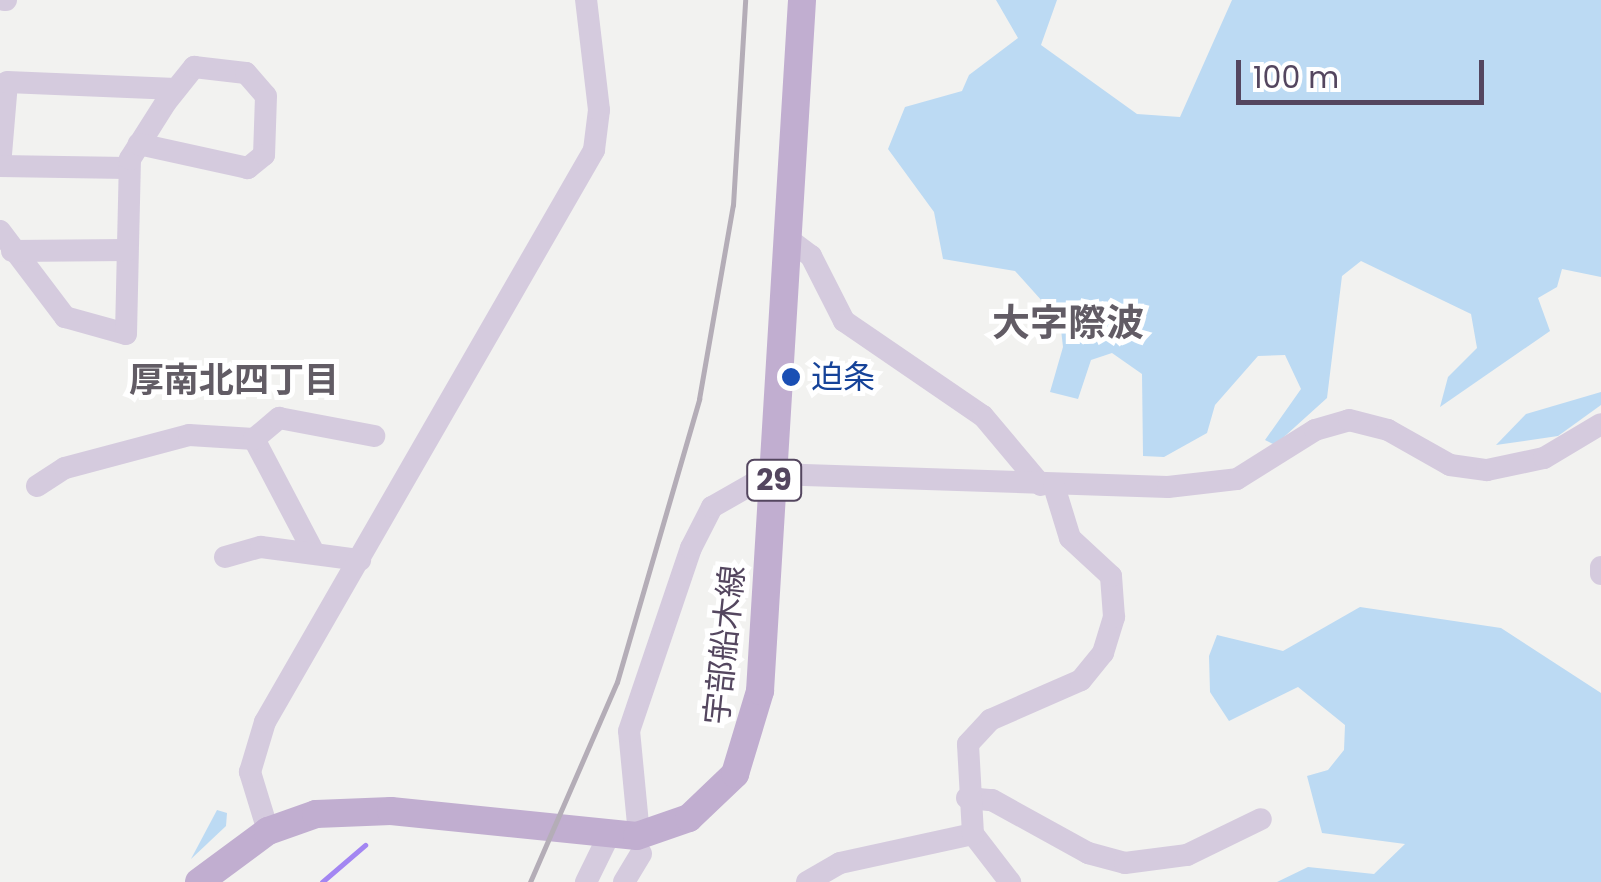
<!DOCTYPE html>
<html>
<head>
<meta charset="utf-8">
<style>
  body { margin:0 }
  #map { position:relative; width:1601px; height:882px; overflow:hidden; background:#f2f2f0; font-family:Poppins,"Noto Sans JP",sans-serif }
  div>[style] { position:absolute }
  .green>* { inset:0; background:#bcdaf3 }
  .stream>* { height:5px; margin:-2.5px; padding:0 2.5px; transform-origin:2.5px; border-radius:2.5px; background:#a386f2 }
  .minor>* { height:22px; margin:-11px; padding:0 11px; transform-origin:11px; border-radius:11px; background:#d5cbde }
  .major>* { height:28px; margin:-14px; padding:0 14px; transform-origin:14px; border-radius:14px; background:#c1aed0 }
  .rail>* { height:5px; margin:-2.5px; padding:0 2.5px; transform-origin:2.5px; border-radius:2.5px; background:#b4adb7 }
  .dots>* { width:28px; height:28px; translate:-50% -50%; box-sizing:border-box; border:5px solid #fff; border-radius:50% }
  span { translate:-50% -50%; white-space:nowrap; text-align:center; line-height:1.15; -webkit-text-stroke:10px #fff; paint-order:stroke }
  .shield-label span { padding:2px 8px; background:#fff; border:2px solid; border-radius:8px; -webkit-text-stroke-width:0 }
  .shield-label { font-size:30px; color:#54465f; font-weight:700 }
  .transit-label { font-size:32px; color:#164399 }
  .left { translate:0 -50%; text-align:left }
  .street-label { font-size:32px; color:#54465f }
  .neighbourhood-label { font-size:35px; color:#625c65; font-weight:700 }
  .quarter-label { font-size:38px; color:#625c65; font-weight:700 }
  .scale { position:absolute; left:1236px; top:60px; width:248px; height:45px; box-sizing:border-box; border:5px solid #54465f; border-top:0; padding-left:12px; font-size:30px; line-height:35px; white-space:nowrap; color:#54465f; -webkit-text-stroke:8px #fff; paint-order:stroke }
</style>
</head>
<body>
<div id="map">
  <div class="green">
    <div style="clip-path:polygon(996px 0,1057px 0,1041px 45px,1137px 114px,1180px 117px,1232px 0,1601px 0,1601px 277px,1562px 269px,1557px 287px,1538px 298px,1550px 331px,1440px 407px,1448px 377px,1477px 348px,1471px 314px,1361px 261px,1342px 276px,1327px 398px,1275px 445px,1265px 440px,1301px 389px,1285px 355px,1258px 356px,1215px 405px,1207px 433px,1164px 457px,1143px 456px,1142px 374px,1112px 353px,1091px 360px,1078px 399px,1050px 392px,1063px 347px,1060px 321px,1015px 271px,943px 259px,934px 212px,888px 149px,905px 107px,962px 91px,969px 75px,1018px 38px)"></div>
    <div style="clip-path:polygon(1601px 392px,1601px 405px,1558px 436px,1496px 445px,1526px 414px)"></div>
    <div style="clip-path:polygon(1360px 607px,1501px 628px,1601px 693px,1601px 882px,1277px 882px,1308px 867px,1374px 874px,1405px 844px,1322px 833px,1307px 776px,1328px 770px,1344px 750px,1345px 725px,1298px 687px,1229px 721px,1210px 692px,1209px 656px,1217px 635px,1283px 651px)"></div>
    <div style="clip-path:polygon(217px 810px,227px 813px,226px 826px,191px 859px)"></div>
  </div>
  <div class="stream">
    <div style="left:322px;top:882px;width:57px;rotate:-40.7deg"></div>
  </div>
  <div class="minor">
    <div style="left:4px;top:0;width:2px"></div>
    <div style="left:0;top:166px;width:84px;rotate:-85.2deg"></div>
    <div style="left:7px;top:82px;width:169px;rotate:2.4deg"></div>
    <div style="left:0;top:166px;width:127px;rotate:0.9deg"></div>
    <div style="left:0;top:231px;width:108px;rotate:52.9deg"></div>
    <div style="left:65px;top:317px;width:63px;rotate:15.6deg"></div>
    <div style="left:126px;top:334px;width:175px;rotate:-88.7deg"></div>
    <div style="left:130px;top:159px;width:67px;rotate:-57.7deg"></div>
    <div style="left:166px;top:102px;width:45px;rotate:-51.3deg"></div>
    <div style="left:194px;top:67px;width:52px;rotate:6.6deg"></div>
    <div style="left:246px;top:73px;width:30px;rotate:49deg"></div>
    <div style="left:266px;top:96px;width:59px;rotate:91.9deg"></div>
    <div style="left:264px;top:155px;width:21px;rotate:141deg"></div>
    <div style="left:248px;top:168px;width:112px;rotate:-167.6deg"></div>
    <div style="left:787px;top:238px;width:30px;rotate:37deg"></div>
    <div style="left:811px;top:256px;width:73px;rotate:63.1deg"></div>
    <div style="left:844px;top:321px;width:168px;rotate:34.4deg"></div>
    <div style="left:983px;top:416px;width:90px;rotate:50deg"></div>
    <div style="left:12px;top:251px;width:115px;rotate:-0.5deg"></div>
    <div style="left:254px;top:439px;width:129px;rotate:62.2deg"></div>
    <div style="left:774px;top:474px;width:394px;rotate:1.9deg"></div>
    <div style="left:1168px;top:487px;width:69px;rotate:-6.6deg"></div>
    <div style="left:1237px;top:479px;width:92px;rotate:-32.1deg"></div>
    <div style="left:1315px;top:430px;width:35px;rotate:-16deg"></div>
    <div style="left:1349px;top:420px;width:40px;rotate:14.4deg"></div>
    <div style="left:1388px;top:430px;width:71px;rotate:29.4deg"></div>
    <div style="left:1450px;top:465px;width:37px;rotate:8deg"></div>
    <div style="left:1487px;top:470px;width:58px;rotate:-11.9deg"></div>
    <div style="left:1544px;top:458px;width:66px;rotate:-30.8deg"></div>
    <div style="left:37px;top:486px;width:33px;rotate:-33deg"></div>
    <div style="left:65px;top:468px;width:128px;rotate:-14.9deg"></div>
    <div style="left:189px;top:435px;width:65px;rotate:3.5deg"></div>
    <div style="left:254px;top:439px;width:33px;rotate:-40deg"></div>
    <div style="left:279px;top:418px;width:97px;rotate:10.7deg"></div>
    <div style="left:225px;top:557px;width:37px;rotate:-16deg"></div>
    <div style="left:261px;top:547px;width:100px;rotate:7.5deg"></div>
    <div style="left:1601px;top:567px;width:7px;rotate:90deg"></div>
    <div style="left:967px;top:798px;width:25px;rotate:5deg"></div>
    <div style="left:992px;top:800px;width:110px;rotate:28.9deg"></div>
    <div style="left:1088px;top:853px;width:38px;rotate:15deg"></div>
    <div style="left:1125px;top:863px;width:63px;rotate:-7.4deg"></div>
    <div style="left:1187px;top:855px;width:82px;rotate:-25.9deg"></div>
    <div style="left:638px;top:824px;width:93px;rotate:-95.5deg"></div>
    <div style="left:629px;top:731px;width:193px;rotate:-71.3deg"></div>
    <div style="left:691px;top:548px;width:46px;rotate:-62.9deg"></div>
    <div style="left:712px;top:507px;width:48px;rotate:-29.7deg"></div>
    <div style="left:754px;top:483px;width:19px;rotate:3deg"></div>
    <div style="left:268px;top:831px;width:62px;rotate:-107deg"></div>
    <div style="left:250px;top:772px;width:52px;rotate:-73.3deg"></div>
    <div style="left:265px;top:722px;width:660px;rotate:-60.09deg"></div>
    <div style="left:594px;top:150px;width:40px;rotate:-82.9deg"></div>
    <div style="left:599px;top:110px;width:111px;rotate:-96.7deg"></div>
    <div style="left:973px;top:834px;width:61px;rotate:52.4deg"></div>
    <div style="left:586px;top:882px;width:50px;rotate:-63.9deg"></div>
    <div style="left:624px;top:882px;width:33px;rotate:-59deg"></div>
    <div style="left:807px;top:882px;width:38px;rotate:-30deg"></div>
    <div style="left:840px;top:863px;width:136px;rotate:-12.3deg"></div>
    <div style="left:973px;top:834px;width:90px;rotate:-93.2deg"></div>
    <div style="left:968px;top:744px;width:33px;rotate:-47deg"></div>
    <div style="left:990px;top:720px;width:99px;rotate:-23.7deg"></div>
    <div style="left:1081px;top:680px;width:35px;rotate:-51deg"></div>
    <div style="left:1103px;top:653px;width:38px;rotate:-73deg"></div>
    <div style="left:1114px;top:617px;width:41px;rotate:-94.2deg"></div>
    <div style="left:1111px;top:576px;width:56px;rotate:-137.2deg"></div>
    <div style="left:1070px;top:538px;width:54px;rotate:-107.1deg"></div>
  </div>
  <div class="major">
    <div style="left:199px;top:882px;width:86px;rotate:-36.5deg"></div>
    <div style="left:268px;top:831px;width:51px;rotate:-19.5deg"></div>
    <div style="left:316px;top:814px;width:75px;rotate:-2.3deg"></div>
    <div style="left:391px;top:811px;width:247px;rotate:5.8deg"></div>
    <div style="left:637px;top:836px;width:55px;rotate:-19.1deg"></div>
    <div style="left:689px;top:818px;width:64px;rotate:-43.7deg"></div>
    <div style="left:735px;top:774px;width:87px;rotate:-73.2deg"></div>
    <div style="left:760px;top:691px;width:692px;rotate:-86.52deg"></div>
  </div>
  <div class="rail">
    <div style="left:530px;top:882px;width:218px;rotate:-66.5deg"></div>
    <div style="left:617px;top:682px;width:295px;rotate:-73.8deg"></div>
    <div style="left:699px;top:399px;width:197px;rotate:-80.1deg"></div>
    <div style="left:733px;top:205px;width:205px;rotate:-86.6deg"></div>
  </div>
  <div class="dots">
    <div style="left:791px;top:377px;background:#1a4fb4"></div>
  </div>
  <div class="shield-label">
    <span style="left:774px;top:480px">29</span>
  </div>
  <div class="transit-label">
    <span class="left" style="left:811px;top:377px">迫条</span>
  </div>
  <div class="street-label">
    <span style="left:725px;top:645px;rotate:-84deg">宇部船木線</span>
  </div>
  <div class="neighbourhood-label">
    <span style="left:234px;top:380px">厚南北四丁目</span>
  </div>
  <div class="quarter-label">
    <span style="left:1068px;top:323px">大字際波</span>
  </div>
  <div class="scale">100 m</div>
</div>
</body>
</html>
